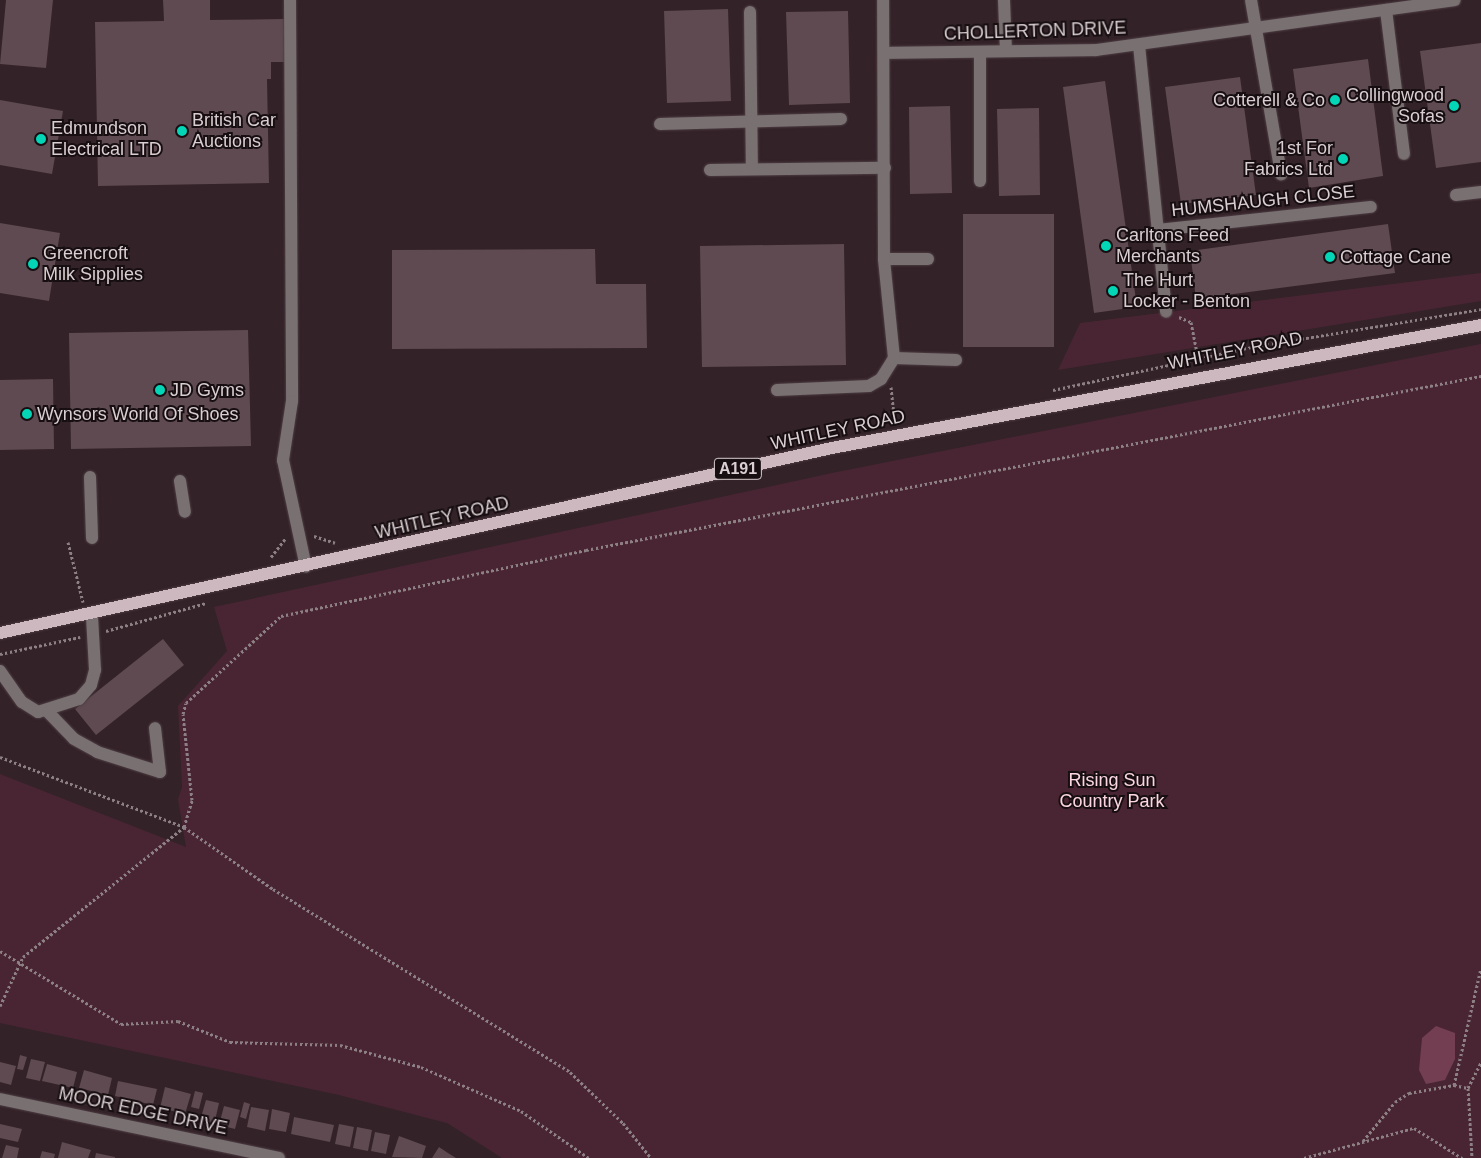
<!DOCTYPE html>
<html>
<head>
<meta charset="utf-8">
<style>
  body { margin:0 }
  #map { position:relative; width:1481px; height:1158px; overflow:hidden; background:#332228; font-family:Helvetica,sans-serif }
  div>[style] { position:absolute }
  .green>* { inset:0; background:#492533 }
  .water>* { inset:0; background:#733e52 }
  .building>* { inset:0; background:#5e4a50 }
  .path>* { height:3px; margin-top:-1.5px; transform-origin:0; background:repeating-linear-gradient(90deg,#8d8084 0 2.5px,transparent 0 5px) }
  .roads { filter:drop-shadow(0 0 1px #4e3e43) drop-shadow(0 0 1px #4e3e43) }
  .minor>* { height:12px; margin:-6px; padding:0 6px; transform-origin:6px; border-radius:6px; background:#797072 }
  .major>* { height:12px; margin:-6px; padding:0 6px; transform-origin:6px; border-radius:6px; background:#ccb8be }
  .dots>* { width:14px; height:14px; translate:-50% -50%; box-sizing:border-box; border:2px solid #160e10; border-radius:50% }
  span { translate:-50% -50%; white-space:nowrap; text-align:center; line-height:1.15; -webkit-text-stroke:4px #160e10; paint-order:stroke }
  .shield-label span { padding:1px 4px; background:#160e10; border:1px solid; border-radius:4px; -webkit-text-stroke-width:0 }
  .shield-label { font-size:16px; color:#d9ced1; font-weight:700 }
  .street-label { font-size:18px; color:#d9ced1 }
  .poi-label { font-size:18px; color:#d9ced1 }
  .right { translate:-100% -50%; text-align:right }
  .left { translate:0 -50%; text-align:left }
  .park-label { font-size:18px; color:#fbd6e1 }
</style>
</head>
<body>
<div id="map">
  <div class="green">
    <div style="clip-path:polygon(1481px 273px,1481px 301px,1058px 370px,1080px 323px)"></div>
    <div style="clip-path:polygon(1481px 344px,1481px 1158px,502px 1158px,447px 1123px,339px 1095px,0 1023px,0 774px,186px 847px,178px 799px,182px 787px,178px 706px,227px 651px,214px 607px,832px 473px)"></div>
  </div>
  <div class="water">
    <div style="clip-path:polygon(1436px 1026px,1455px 1033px,1455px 1059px,1445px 1080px,1426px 1084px,1419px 1070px,1422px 1038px)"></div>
  </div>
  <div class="building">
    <div style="clip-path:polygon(6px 0,53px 0,46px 68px,0 64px)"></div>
    <div style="clip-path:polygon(163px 0,210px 0,210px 20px,284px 19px,285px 62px,271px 62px,271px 79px,267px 79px,269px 183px,98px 186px,95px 22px,164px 21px)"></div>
    <div style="clip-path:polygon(728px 9px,731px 101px,667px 103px,664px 11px)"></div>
    <div style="clip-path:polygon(848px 11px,850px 103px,789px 105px,786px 12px)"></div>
    <div style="clip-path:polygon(1481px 43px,1481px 162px,1436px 168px,1420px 51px)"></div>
    <div style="clip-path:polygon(1368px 59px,1383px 176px,1309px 188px,1293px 69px)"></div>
    <div style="clip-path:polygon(1240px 77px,1256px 195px,1181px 204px,1165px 87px)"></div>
    <div style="clip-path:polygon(1105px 81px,1137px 307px,1094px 313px,1063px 87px)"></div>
    <div style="clip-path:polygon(0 100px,63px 111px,52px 174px,0 165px)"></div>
    <div style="clip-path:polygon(950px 106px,952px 193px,910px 194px,909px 107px)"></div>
    <div style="clip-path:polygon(1039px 108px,1040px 195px,999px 196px,997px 109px)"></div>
    <div style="clip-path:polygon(963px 214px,1054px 214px,1054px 347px,963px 347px)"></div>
    <div style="clip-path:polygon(0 223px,60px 233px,49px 301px,0 293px)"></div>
    <div style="clip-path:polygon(1388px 224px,1395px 273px,1196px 299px,1190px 251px)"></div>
    <div style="clip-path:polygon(844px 244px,846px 365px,702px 367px,700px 246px)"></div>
    <div style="clip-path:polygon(595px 249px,596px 284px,646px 284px,647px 348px,392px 349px,392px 250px)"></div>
    <div style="clip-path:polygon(248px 330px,251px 446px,71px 449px,69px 333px)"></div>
    <div style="clip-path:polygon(53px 379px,54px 449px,0 450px,0 380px)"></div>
    <div style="clip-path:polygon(163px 639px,184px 665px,96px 735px,75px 709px)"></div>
    <div style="clip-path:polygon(20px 1055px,27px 1057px,23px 1070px,17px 1069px)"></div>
    <div style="clip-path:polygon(31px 1059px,45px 1062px,40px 1081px,26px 1078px)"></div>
    <div style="clip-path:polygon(0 1062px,16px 1066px,11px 1085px,0 1082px)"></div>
    <div style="clip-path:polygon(47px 1064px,77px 1072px,73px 1088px,42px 1081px)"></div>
    <div style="clip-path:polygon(84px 1070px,112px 1078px,108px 1095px,79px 1088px)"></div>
    <div style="clip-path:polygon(118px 1081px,157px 1089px,153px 1105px,115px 1096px)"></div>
    <div style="clip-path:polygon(165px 1087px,191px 1094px,185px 1114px,160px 1108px)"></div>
    <div style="clip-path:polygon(195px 1091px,203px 1093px,199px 1109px,191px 1107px)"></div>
    <div style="clip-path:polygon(206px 1100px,219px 1103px,214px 1125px,200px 1121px)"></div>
    <div style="clip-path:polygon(244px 1102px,250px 1104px,246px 1119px,240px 1117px)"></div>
    <div style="clip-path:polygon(224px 1106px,240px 1110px,235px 1129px,219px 1125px)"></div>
    <div style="clip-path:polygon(251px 1107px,269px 1110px,265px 1131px,247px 1127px)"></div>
    <div style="clip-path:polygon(272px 1109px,290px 1113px,286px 1132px,269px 1129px)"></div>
    <div style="clip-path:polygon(294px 1117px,334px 1125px,330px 1142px,291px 1134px)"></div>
    <div style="clip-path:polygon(0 1124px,22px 1129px,18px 1142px,0 1138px)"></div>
    <div style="clip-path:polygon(339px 1124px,354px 1127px,350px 1147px,335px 1144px)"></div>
    <div style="clip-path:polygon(357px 1127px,372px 1130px,368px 1151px,353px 1148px)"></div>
    <div style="clip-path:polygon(375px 1132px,390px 1135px,386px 1154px,371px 1151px)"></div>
    <div style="clip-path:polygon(399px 1136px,426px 1146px,422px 1158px,392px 1157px)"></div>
    <div style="clip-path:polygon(62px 1142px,91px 1150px,88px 1158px,58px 1158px)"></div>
    <div style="clip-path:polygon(6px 1145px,19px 1148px,17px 1158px,2px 1158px)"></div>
    <div style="clip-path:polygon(439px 1147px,448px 1153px,456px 1158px,432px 1158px)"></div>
    <div style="clip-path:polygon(42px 1151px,55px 1154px,54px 1158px,40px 1158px)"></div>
    <div style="clip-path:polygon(96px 1153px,115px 1157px,115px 1158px,95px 1158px)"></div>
  </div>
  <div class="path">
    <div style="left:1179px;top:317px;width:13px;rotate:23deg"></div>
    <div style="left:1191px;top:322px;width:37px;rotate:79deg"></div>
    <div style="left:891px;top:387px;width:36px;rotate:84deg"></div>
    <div style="left:1053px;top:390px;width:204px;rotate:-12.2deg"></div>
    <div style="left:1252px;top:347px;width:232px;rotate:-9.4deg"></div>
    <div style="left:314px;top:536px;width:22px;rotate:18deg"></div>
    <div style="left:68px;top:542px;width:62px;rotate:76deg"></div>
    <div style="left:271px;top:557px;width:23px;rotate:-52deg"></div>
    <div style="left:106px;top:631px;width:104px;rotate:-15.6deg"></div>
    <div style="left:0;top:654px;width:82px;rotate:-12deg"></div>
    <div style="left:0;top:757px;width:197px;rotate:20.8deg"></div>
    <div style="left:184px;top:827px;width:108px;rotate:34.9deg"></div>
    <div style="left:273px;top:889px;width:349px;rotate:31.6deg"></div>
    <div style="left:570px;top:1072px;width:74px;rotate:43.9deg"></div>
    <div style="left:623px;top:1123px;width:45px;rotate:51.3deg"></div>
    <div style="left:0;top:951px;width:141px;rotate:31.1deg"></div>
    <div style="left:121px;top:1024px;width:57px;rotate:-3deg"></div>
    <div style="left:178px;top:1021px;width:56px;rotate:22deg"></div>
    <div style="left:230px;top:1042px;width:110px;rotate:1.6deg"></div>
    <div style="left:340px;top:1045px;width:84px;rotate:15.2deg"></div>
    <div style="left:421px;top:1067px;width:109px;rotate:23.7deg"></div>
    <div style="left:521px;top:1111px;width:83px;rotate:34.7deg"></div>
    <div style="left:0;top:1006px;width:54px;rotate:-64.9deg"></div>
    <div style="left:23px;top:957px;width:207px;rotate:-38.9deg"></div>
    <div style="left:184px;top:827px;width:28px;rotate:-73deg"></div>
    <div style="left:192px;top:800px;width:86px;rotate:-96deg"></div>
    <div style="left:183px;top:714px;width:11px;rotate:-75deg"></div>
    <div style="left:186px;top:703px;width:129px;rotate:-42.5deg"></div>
    <div style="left:281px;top:616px;width:312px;rotate:-12.2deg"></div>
    <div style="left:586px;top:550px;width:912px;rotate:-11deg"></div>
    <div style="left:1454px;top:1085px;width:120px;rotate:-77deg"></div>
    <div style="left:1468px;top:1088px;width:28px;rotate:-63deg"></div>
    <div style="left:1363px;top:1141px;width:50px;rotate:-50.6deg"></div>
    <div style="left:1395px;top:1102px;width:17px;rotate:-33deg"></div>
    <div style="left:1409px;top:1093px;width:46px;rotate:-10.1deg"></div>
    <div style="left:1454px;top:1085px;width:14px;rotate:12deg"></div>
    <div style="left:1468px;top:1088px;width:70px;rotate:86.7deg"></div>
    <div style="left:1304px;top:1158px;width:114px;rotate:-15.3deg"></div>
    <div style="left:1414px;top:1128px;width:57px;rotate:32deg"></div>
  </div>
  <div class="roads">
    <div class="minor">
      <div style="left:290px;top:0;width:401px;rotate:89.7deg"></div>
      <div style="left:292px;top:401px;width:60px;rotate:98.7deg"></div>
      <div style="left:283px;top:460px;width:109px;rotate:77.9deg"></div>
      <div style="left:1004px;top:0;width:51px;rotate:87.8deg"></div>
      <div style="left:1251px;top:0;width:177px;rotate:80.2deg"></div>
      <div style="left:1386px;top:10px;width:145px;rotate:82.9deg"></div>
      <div style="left:750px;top:12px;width:157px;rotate:89.3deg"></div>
      <div style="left:1139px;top:45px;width:268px;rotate:84.2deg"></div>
      <div style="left:980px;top:52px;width:129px;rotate:90deg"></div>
      <div style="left:884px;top:53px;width:212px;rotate:-0.8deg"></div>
      <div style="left:1096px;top:50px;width:362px;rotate:-7.9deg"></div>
      <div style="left:660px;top:124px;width:181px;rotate:-1.6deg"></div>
      <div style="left:710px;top:170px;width:175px;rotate:-0.7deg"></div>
      <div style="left:1456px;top:195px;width:25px;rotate:-7deg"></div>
      <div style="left:1158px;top:230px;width:214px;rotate:-6.2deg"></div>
      <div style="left:884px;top:259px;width:44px"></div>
      <div style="left:894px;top:358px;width:62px;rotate:1.8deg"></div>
      <div style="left:777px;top:390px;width:92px;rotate:-2.5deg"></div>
      <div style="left:869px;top:386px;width:14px;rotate:-30deg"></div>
      <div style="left:881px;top:379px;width:25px;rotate:-58deg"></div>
      <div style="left:894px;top:358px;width:100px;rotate:-95.8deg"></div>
      <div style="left:884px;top:259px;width:259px;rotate:-90.2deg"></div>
      <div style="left:90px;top:477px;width:61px;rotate:88.1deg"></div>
      <div style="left:180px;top:481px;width:31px;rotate:81deg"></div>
      <div style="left:0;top:671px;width:38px;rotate:55deg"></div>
      <div style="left:22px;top:702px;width:19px;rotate:32deg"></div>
      <div style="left:38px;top:712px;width:43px;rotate:-17.6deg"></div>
      <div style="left:79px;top:699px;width:18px;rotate:-49deg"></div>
      <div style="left:91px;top:685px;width:16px;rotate:-75deg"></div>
      <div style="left:95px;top:670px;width:54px;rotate:-93.2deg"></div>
      <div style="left:48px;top:712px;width:37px;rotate:46deg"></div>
      <div style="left:74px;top:739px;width:26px;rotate:29deg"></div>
      <div style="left:97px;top:752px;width:66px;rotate:17.6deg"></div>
      <div style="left:160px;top:772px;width:44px;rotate:-96.5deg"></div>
      <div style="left:0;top:1099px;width:285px;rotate:11.9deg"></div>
    </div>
    <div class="major">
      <div style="left:0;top:633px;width:852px;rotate:-12.54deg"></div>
      <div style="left:832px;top:448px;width:661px;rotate:-10.73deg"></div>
    </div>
  </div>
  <div class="dots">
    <div style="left:1335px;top:100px;background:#03d5b6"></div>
    <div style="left:1454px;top:106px;background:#03d5b6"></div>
    <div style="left:182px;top:131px;background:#03d5b6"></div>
    <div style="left:41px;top:139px;background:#03d5b6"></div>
    <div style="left:1343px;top:159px;background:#03d5b6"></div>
    <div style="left:1106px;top:246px;background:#03d5b6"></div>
    <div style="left:1330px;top:257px;background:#03d5b6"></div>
    <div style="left:33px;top:264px;background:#03d5b6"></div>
    <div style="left:1113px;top:291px;background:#03d5b6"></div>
    <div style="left:160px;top:390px;background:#03d5b6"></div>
    <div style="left:27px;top:414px;background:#03d5b6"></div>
  </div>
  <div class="shield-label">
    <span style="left:738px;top:469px">A191</span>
  </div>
  <div class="street-label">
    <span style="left:1035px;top:31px;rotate:-2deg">CHOLLERTON DRIVE</span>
    <span style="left:1263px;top:201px;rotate:-6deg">HUMSHAUGH CLOSE</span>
    <span style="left:1235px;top:351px;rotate:-11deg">WHITLEY ROAD</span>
    <span style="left:838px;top:430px;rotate:-12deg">WHITLEY ROAD</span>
    <span style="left:442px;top:518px;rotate:-13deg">WHITLEY ROAD</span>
    <span style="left:143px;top:1111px;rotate:12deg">MOOR EDGE DRIVE</span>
  </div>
  <div class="poi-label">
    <span class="right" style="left:1444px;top:106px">Collingwood<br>Sofas</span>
    <span class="right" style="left:1325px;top:100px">Cotterell &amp; Co</span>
    <span class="left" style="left:192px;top:131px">British Car<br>Auctions</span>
    <span class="left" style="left:51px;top:139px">Edmundson<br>Electrical LTD</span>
    <span class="right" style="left:1333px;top:159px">1st For<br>Fabrics Ltd</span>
    <span class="left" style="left:1116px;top:246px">Carltons Feed<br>Merchants</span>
    <span class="left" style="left:43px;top:264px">Greencroft<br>Milk Sipplies</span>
    <span class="left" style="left:1340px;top:257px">Cottage Cane</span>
    <span class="left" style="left:1123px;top:291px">The Hurt<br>Locker - Benton</span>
    <span class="left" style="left:170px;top:390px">JD Gyms</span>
    <span class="left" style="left:37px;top:414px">Wynsors World Of Shoes</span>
  </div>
  <div class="park-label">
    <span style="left:1112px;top:791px">Rising Sun<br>Country Park</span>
  </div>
</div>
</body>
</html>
